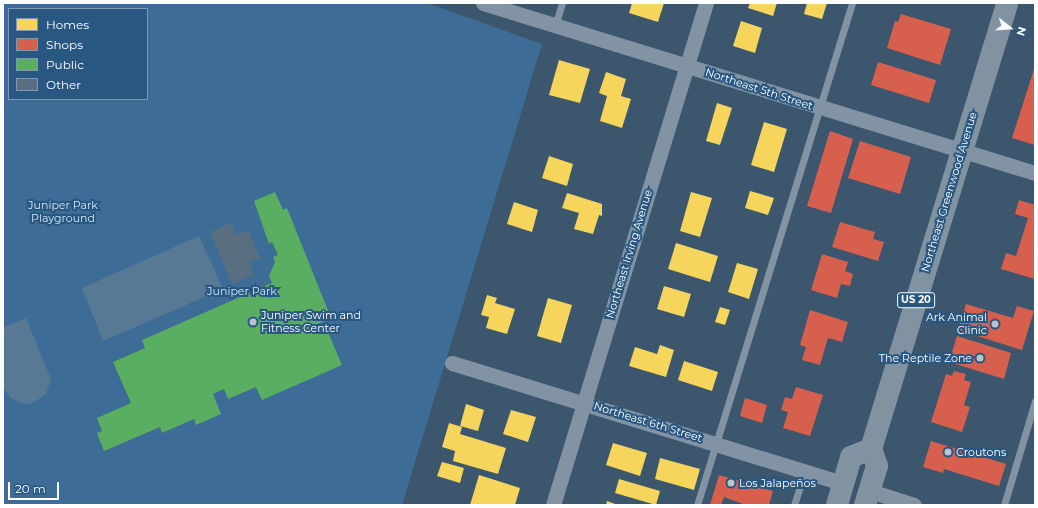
<!DOCTYPE html>
<html>
<head>
<meta charset="utf-8">
<style>
  body { margin:0 }
  #map { position:relative; width:1038px; height:508px; overflow:hidden; background:#3c566d; font-family:Montserrat,sans-serif }
  div>[style] { position:absolute }
  .green>* { inset:0; background:#3d6d97 }
  .water>* { inset:0; background:#587994 }
  .homes>* { inset:0; background:#f6d55c }
  .shops>* { inset:0; background:#d6604d }
  .public>* { inset:0; background:#5aae61 }
  .building>* { inset:0; background:#596e80 }
  .lane>* { height:7px; margin:-3.5px; padding:0 3.5px; transform-origin:3.5px; border-radius:3.5px; background:#8293a3 }
  .street>* { height:15px; margin:-7.5px; padding:0 7.5px; transform-origin:7.5px; border-radius:7.5px; background:#8293a3 }
  .primary>* { height:22px; margin:-11px; padding:0 11px; transform-origin:11px; border-radius:11px; background:#8192a1 }
  .dots>* { width:11px; height:11px; translate:-50% -50%; box-sizing:border-box; border:2px solid #285781; border-radius:50% }
  span { translate:-50% -50%; white-space:nowrap; text-align:center; line-height:1.15; -webkit-text-stroke:4px #285781; paint-order:stroke }
  .shield-label span { padding:1px 3px; background:#285781; border:1px solid; border-radius:3px; -webkit-text-stroke-width:0 }
  .shield-label { font-size:10px; color:#fff; font-weight:700 }
  .street-label { font-size:11px; color:#fff }
  .park-label { font-size:11px; color:#d4e6f5 }
  .poi-label { font-size:11px; color:#fff }
  .left { translate:0 -50%; text-align:left }
  .right { translate:-100% -50%; text-align:right }
  .frame { position:absolute; inset:0; border:4px solid #fff; pointer-events:none }
  .legend { position:absolute; left:8px; top:8px; width:140px; height:92px; box-sizing:border-box; background:#285781; border:1px solid #7e9ab3; margin:0; padding:5px 7px; list-style:none; font-size:12px; color:#fff }
  .legend li { display:flex; align-items:center; gap:8px; height:20px }
  .legend b { width:20px; border:1px solid #7e9ab3 }
  .north { position:absolute; left:990px; top:8px; width:40px; height:40px; -webkit-text-stroke:3px #285781; paint-order:stroke; rotate:107deg; font-size:11px; font-weight:700; line-height:16px; text-align:center; color:#fff }
  .north::after { content:''; display:block; margin:auto; width:14px; height:18px; background:#fff; clip-path:polygon(50% 0,100% 100%,50% 72%,0 100%) }
  .scale { position:absolute; left:8px; top:482px; width:51px; height:18px; box-sizing:border-box; border:2px solid #fff; border-top:0; padding-left:5px; font-size:12px; line-height:14px; white-space:nowrap; color:#fff; -webkit-text-stroke:3px #285781; paint-order:stroke }
</style>
</head>
<body>
<div id="map">
  <div class="green">
    <div style="clip-path:polygon(evenodd,3px 3px,427px 3px,542px 44px,402px 505px,3px 505px,3px 3px,9px 9px,147px 9px,147px 99px,9px 99px,9px 9px)"></div>
  </div>
  <div class="water">
    <div style="clip-path:polygon(199px 236px,223px 289px,103px 341px,82px 288px)"></div>
    <div style="clip-path:polygon(26px 318px,51px 379px,46px 394px,33px 403px,25px 404px,10px 398px,3px 386px,3px 327px)"></div>
  </div>
  <div class="homes">
    <div style="clip-path:polygon(632px 3px,664px 3px,658px 22px,629px 13px)"></div>
    <div style="clip-path:polygon(750px 3px,777px 3px,773px 16px,748px 8px)"></div>
    <div style="clip-path:polygon(807px 3px,827px 3px,822px 19px,804px 14px)"></div>
    <div style="clip-path:polygon(741px 21px,762px 28px,755px 53px,733px 46px)"></div>
    <div style="clip-path:polygon(559px 60px,590px 69px,580px 103px,549px 95px)"></div>
    <div style="clip-path:polygon(606px 72px,626px 79px,621px 96px,631px 99px,622px 128px,600px 121px,607px 96px,599px 93px)"></div>
    <div style="clip-path:polygon(717px 103px,732px 108px,720px 145px,706px 141px)"></div>
    <div style="clip-path:polygon(764px 122px,787px 129px,774px 172px,751px 165px)"></div>
    <div style="clip-path:polygon(549px 156px,573px 164px,567px 186px,542px 178px)"></div>
    <div style="clip-path:polygon(750px 191px,774px 198px,768px 215px,745px 208px)"></div>
    <div style="clip-path:polygon(691px 192px,712px 198px,700px 237px,680px 231px)"></div>
    <div style="clip-path:polygon(567px 193px,602px 204px,602px 216px,599px 215px,593px 234px,574px 229px,579px 213px,562px 208px)"></div>
    <div style="clip-path:polygon(514px 202px,538px 210px,532px 232px,507px 224px)"></div>
    <div style="clip-path:polygon(676px 243px,718px 256px,710px 282px,668px 269px)"></div>
    <div style="clip-path:polygon(737px 263px,758px 269px,749px 299px,728px 292px)"></div>
    <div style="clip-path:polygon(664px 286px,691px 294px,684px 317px,657px 309px)"></div>
    <div style="clip-path:polygon(487px 295px,497px 298px,495px 303px,515px 309px,507px 334px,486px 328px,489px 317px,481px 315px)"></div>
    <div style="clip-path:polygon(548px 298px,572px 305px,561px 343px,537px 336px)"></div>
    <div style="clip-path:polygon(720px 307px,730px 310px,725px 325px,715px 322px)"></div>
    <div style="clip-path:polygon(660px 345px,674px 350px,666px 377px,629px 366px,635px 347px,657px 354px)"></div>
    <div style="clip-path:polygon(684px 361px,718px 372px,712px 391px,678px 380px)"></div>
    <div style="clip-path:polygon(466px 404px,484px 410px,478px 431px,460px 426px)"></div>
    <div style="clip-path:polygon(511px 410px,536px 417px,528px 442px,503px 434px)"></div>
    <div style="clip-path:polygon(449px 423px,462px 427px,460px 434px,506px 448px,498px 474px,453px 461px,455px 451px,442px 447px)"></div>
    <div style="clip-path:polygon(613px 443px,647px 453px,640px 476px,606px 465px)"></div>
    <div style="clip-path:polygon(660px 458px,700px 469px,694px 490px,655px 479px)"></div>
    <div style="clip-path:polygon(442px 462px,464px 468px,460px 483px,437px 476px)"></div>
    <div style="clip-path:polygon(479px 475px,520px 488px,515px 505px,470px 505px)"></div>
    <div style="clip-path:polygon(619px 479px,660px 491px,656px 505px,615px 493px)"></div>
    <div style="clip-path:polygon(607px 501px,618px 505px,606px 505px)"></div>
  </div>
  <div class="shops">
    <div style="clip-path:polygon(901px 14px,951px 29px,940px 65px,887px 48px,895px 21px,898px 22px)"></div>
    <div style="clip-path:polygon(878px 62px,936px 80px,929px 103px,871px 85px)"></div>
    <div style="clip-path:polygon(1035px 66px,1035px 145px,1012px 138px)"></div>
    <div style="clip-path:polygon(830px 131px,853px 139px,831px 213px,807px 206px)"></div>
    <div style="clip-path:polygon(860px 141px,911px 157px,900px 194px,848px 178px)"></div>
    <div style="clip-path:polygon(1019px 200px,1035px 205px,1035px 279px,1001px 269px,1006px 253px,1016px 256px,1028px 218px,1015px 214px)"></div>
    <div style="clip-path:polygon(840px 222px,875px 232px,873px 239px,884px 242px,878px 261px,832px 247px)"></div>
    <div style="clip-path:polygon(822px 254px,848px 262px,845px 271px,853px 274px,850px 286px,841px 284px,837px 298px,811px 290px)"></div>
    <div style="clip-path:polygon(966px 304px,1013px 318px,1017px 306px,1034px 311px,1022px 350px,958px 330px)"></div>
    <div style="clip-path:polygon(810px 310px,848px 322px,842px 342px,828px 338px,820px 365px,802px 360px,806px 347px,800px 345px)"></div>
    <div style="clip-path:polygon(957px 336px,1011px 353px,1004px 379px,949px 362px)"></div>
    <div style="clip-path:polygon(954px 371px,966px 374px,964px 380px,971px 382px,964px 405px,970px 407px,962px 432px,931px 422px,946px 374px,952px 376px)"></div>
    <div style="clip-path:polygon(796px 387px,823px 395px,810px 436px,783px 428px,788px 412px,781px 410px,785px 397px,792px 399px)"></div>
    <div style="clip-path:polygon(745px 398px,767px 405px,762px 423px,740px 416px)"></div>
    <div style="clip-path:polygon(931px 441px,1006px 464px,999px 486px,944px 469px,943px 473px,923px 467px)"></div>
    <div style="clip-path:polygon(719px 475px,773px 491px,769px 505px,746px 505px,724px 497px,721px 505px,710px 505px)"></div>
  </div>
  <div class="public">
    <div style="clip-path:polygon(275px 192px,283px 210px,287px 208px,331px 318px,313px 326px,316px 332px,322px 329px,327px 330px,342px 365px,262px 400px,256px 387px,228px 399px,224px 389px,213px 394px,221px 414px,196px 425px,194px 419px,162px 433px,160px 427px,104px 451px,97px 433px,102px 431px,97px 418px,131px 403px,113px 362px,145px 348px,142px 340px,272px 283px,269px 276px,275px 262px,273px 257px,278px 255px,272px 242px,269px 244px,254px 201px)"></div>
  </div>
  <div class="building">
    <div style="clip-path:polygon(231px 223px,236px 235px,248px 230px,260px 258px,249px 262px,254px 275px,232px 284px,210px 232px)"></div>
  </div>
  <div class="lane">
    <div style="left:555px;top:26px;width:24px;rotate:-73deg"></div>
    <div style="left:697px;top:505px;width:525px;rotate:-72.84deg"></div>
    <div style="left:794px;top:505px;width:36px;rotate:-72deg"></div>
    <div style="left:1004px;top:505px;width:109px;rotate:-73.4deg"></div>
  </div>
  <div class="street">
    <div style="left:483px;top:3px;width:578px;rotate:17.12deg"></div>
    <div style="left:452px;top:363px;width:409px;rotate:17.1deg"></div>
    <div style="left:870px;top:491px;width:46px;rotate:17.7deg"></div>
    <div style="left:553px;top:505px;width:525px;rotate:-73.05deg"></div>
  </div>
  <div class="primary">
    <div style="left:837px;top:505px;width:50px;rotate:-73.7deg"></div>
    <div style="left:851px;top:457px;width:22px;rotate:-22deg"></div>
    <div style="left:865px;top:505px;width:41px;rotate:-72.9deg"></div>
    <div style="left:877px;top:466px;width:18px;rotate:-109deg"></div>
    <div style="left:871px;top:449px;width:466px;rotate:-73deg"></div>
  </div>
  <div class="dots">
    <div style="left:253px;top:322px;background:#bbc4cc"></div>
    <div style="left:995px;top:324px;background:#bbc4cc"></div>
    <div style="left:980px;top:358px;background:#bbc4cc"></div>
    <div style="left:948px;top:452px;background:#bbc4cc"></div>
    <div style="left:731px;top:483px;background:#bbc4cc"></div>
  </div>
  <div class="shield-label">
    <span style="left:916px;top:300px">US 20</span>
  </div>
  <div class="street-label">
    <span style="left:759px;top:89px;rotate:18deg">Northeast 5th Street</span>
    <span style="left:949px;top:192px;rotate:-73deg">Northeast Greenwood Avenue</span>
    <span style="left:629px;top:254px;rotate:-73deg">Northeast Irving Avenue</span>
    <span style="left:648px;top:422px;rotate:17deg">Northeast 6th Street</span>
  </div>
  <div class="park-label">
    <span style="left:63px;top:212px">Juniper Park<br>Playground</span>
    <span style="left:242px;top:291px">Juniper Park</span>
  </div>
  <div class="poi-label">
    <span class="left" style="left:261px;top:322px">Juniper Swim and<br>Fitness Center</span>
    <span class="right" style="left:987px;top:324px">Ark Animal<br>Clinic</span>
    <span class="right" style="left:972px;top:358px">The Reptile Zone</span>
    <span class="left" style="left:956px;top:452px">Croutons</span>
    <span class="left" style="left:739px;top:483px">Los Jalapeños</span>
  </div>
  <div class="frame"></div>
  <ul class="legend">
  <li><b style="height:11px;background:#f6d55c"></b>Homes</li>
  <li><b style="height:11px;background:#d6604d"></b>Shops</li>
  <li><b style="height:11px;background:#5aae61"></b>Public</li>
  <li><b style="height:11px;background:#596e80"></b>Other</li>
  </ul>
  <div class="north">N</div>
  <div class="scale">20 m</div>
</div>
</body>
</html>
